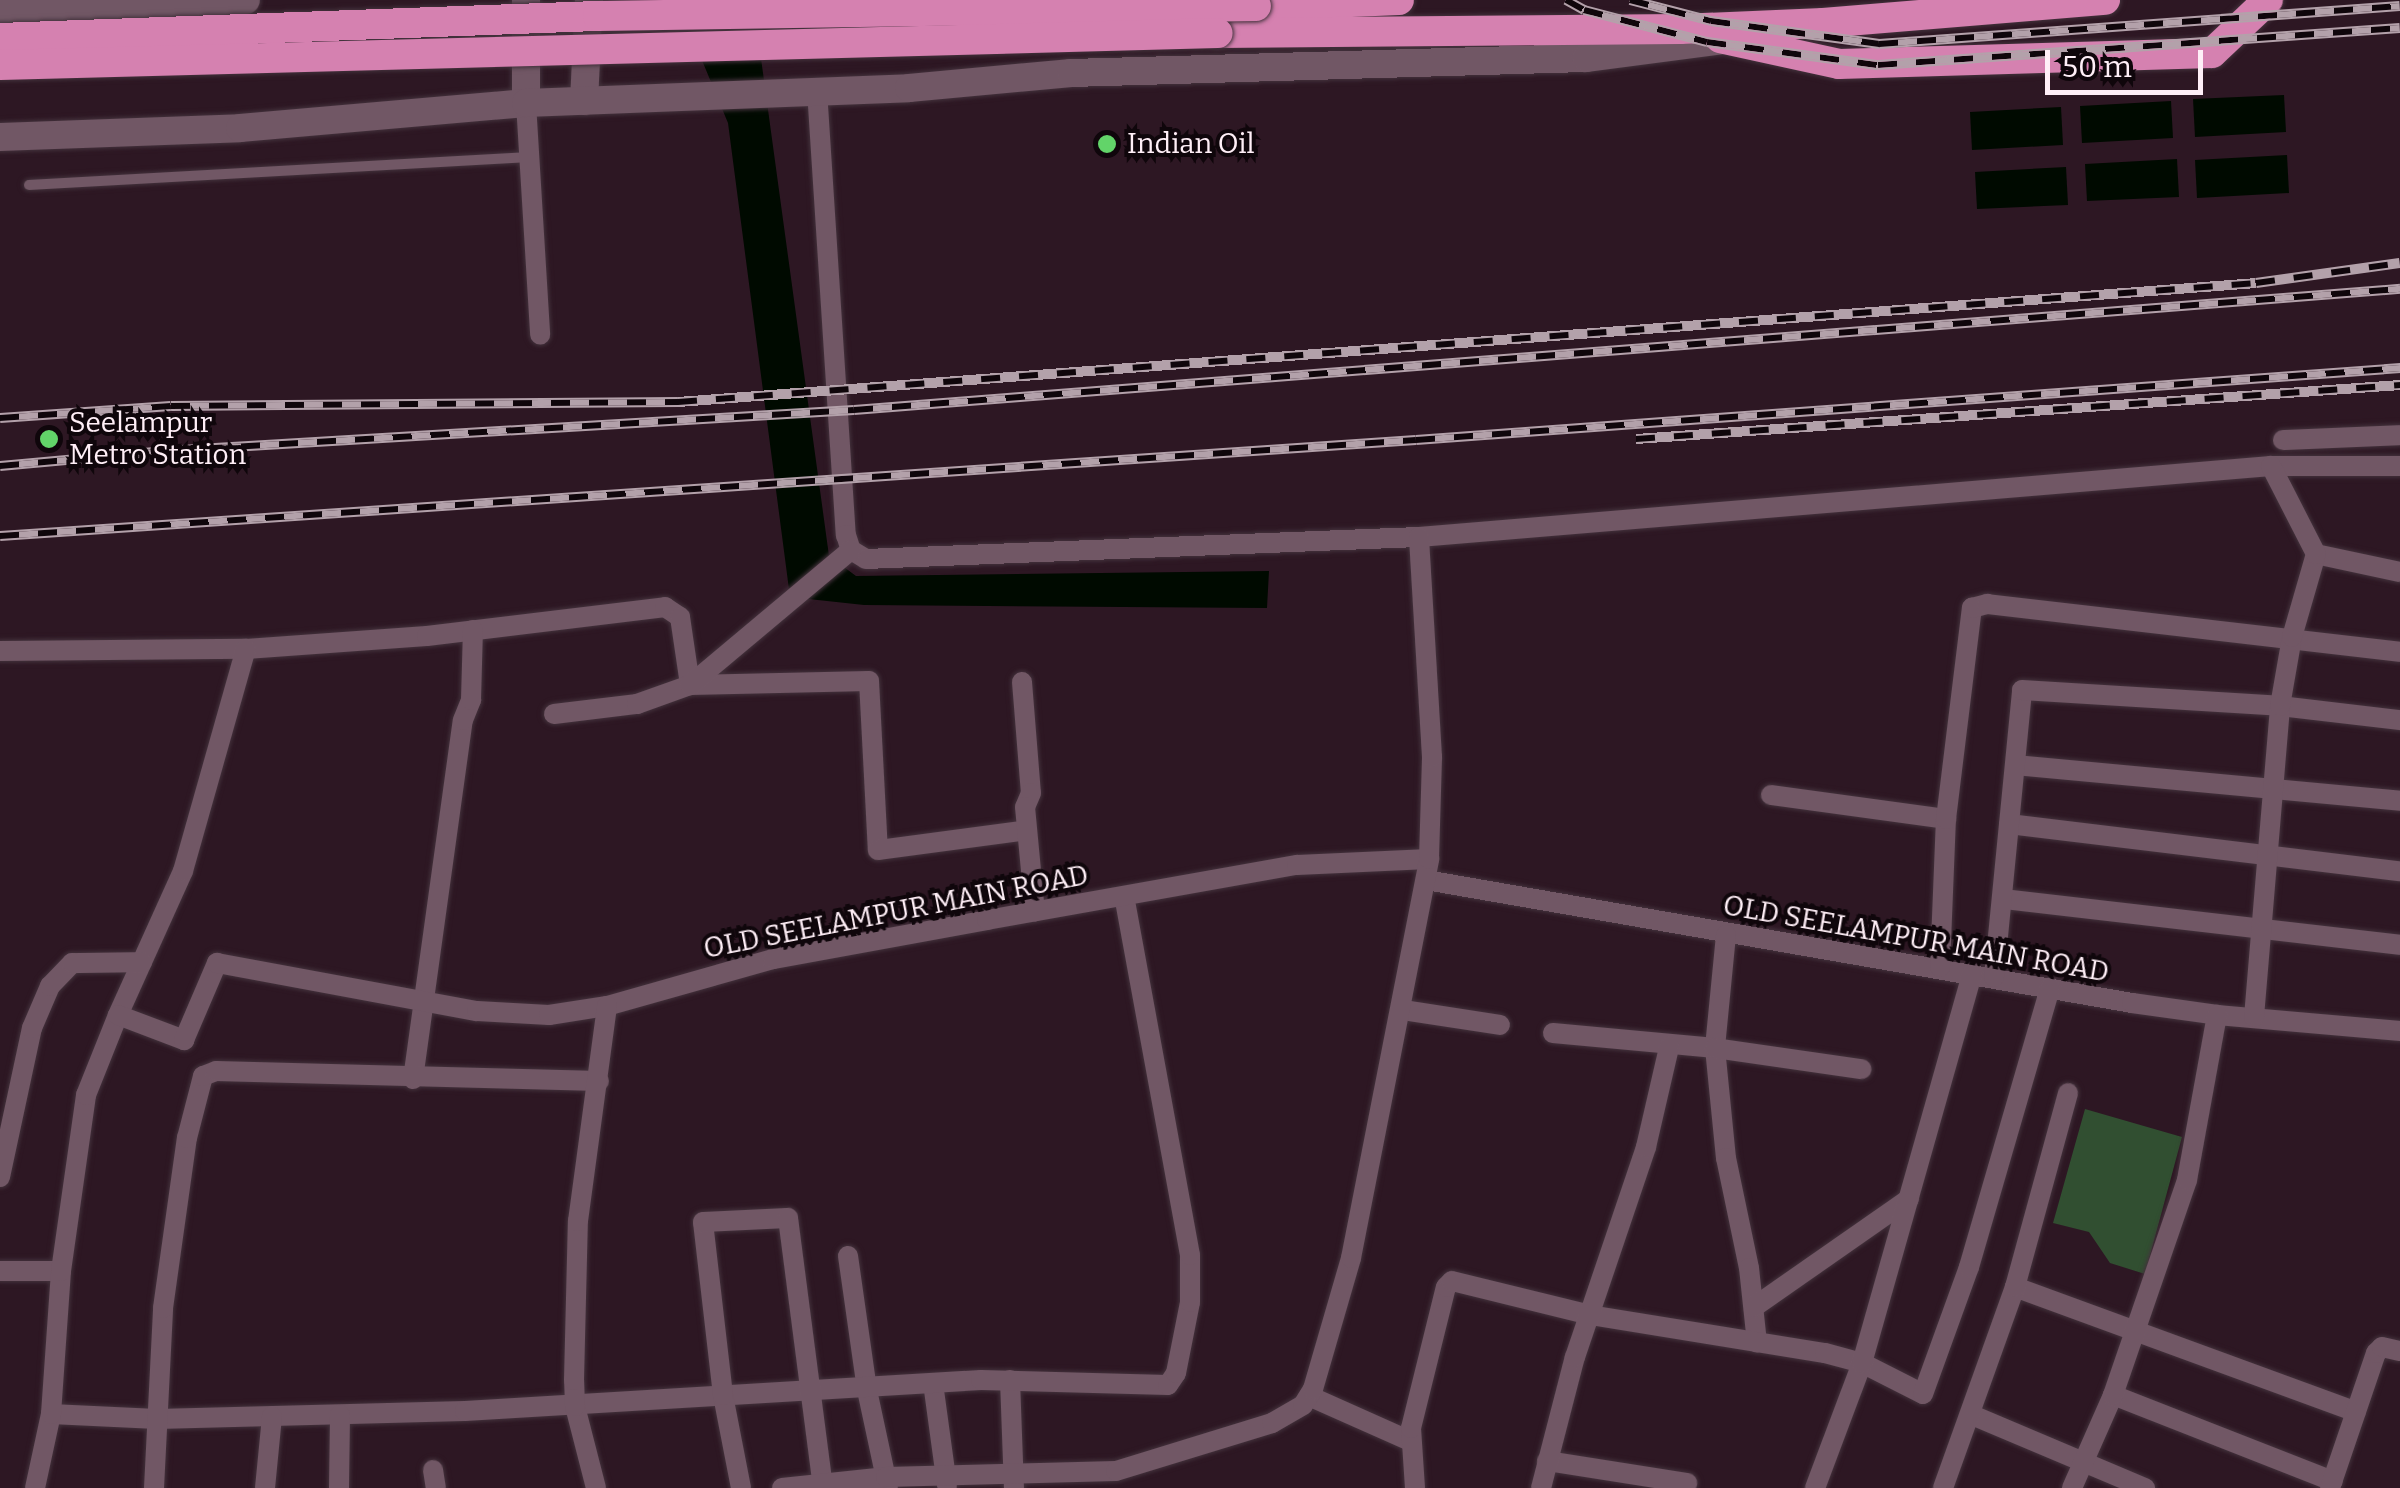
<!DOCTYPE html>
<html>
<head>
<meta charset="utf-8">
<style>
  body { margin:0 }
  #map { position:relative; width:2400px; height:1488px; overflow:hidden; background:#2d1723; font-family:Bitter,serif }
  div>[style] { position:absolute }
  .green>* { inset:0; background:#314f31 }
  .water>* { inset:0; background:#000a00 }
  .roads { filter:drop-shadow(0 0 2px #43323c) drop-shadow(0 0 2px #43323c) }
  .lane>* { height:10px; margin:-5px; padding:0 5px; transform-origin:5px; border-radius:5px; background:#715765 }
  .street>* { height:20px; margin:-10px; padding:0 10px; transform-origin:10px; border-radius:10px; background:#715765 }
  .secondary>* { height:28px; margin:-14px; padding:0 14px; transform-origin:14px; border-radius:14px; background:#715765 }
  .highway>* { height:30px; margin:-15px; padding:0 15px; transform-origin:15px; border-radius:15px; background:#d581b0 }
  .rail>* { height:10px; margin-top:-5px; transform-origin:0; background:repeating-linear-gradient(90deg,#0f060b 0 19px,#b3a1aa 0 38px); box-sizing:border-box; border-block:2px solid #b3a1aa }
  .bridges { filter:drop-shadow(0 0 2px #43323c) drop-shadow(0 0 2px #43323c) }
  .highway-bridge>* { height:30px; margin:-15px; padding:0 15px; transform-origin:15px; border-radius:15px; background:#d581b0 }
  .dots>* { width:28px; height:28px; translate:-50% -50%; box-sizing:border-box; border:5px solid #0f060b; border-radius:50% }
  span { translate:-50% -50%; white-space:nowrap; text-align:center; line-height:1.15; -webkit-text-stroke:8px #0f060b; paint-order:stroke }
  .poi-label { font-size:28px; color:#ffeff7 }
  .left { translate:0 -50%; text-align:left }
  .street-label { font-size:28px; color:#ffeff7 }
  .scale { position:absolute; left:2045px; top:50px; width:158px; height:45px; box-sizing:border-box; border:5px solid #ffeff7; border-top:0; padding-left:12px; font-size:30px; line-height:35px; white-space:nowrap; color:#ffeff7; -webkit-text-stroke:8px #0f060b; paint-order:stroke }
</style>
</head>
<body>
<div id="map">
  <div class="green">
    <div style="clip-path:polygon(2085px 1109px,2182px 1137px,2145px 1274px,2110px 1263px,2089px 1232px,2053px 1223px)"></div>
  </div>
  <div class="water">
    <div style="clip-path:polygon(677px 0,753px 0,829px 556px,856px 576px,1269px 571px,1267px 608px,864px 605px,790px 597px,728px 123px)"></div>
    <div style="clip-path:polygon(2284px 95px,2286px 132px,2195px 137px,2193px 99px)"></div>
    <div style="clip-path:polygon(2171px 101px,2173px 138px,2082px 143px,2080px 106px)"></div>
    <div style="clip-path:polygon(2061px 107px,2063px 145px,1972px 150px,1970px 112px)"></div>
    <div style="clip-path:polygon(2287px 155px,2289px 193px,2197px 198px,2195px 160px)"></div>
    <div style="clip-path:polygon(2177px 159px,2179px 197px,2087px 201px,2085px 164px)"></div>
    <div style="clip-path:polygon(2066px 167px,2068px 205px,1977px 209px,1975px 172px)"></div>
  </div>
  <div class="roads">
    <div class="lane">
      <div style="left:29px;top:185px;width:501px;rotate:-3.21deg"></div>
    </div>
    <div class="street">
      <div style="left:817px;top:90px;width:446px;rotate:86.3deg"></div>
      <div style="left:846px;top:535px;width:16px;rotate:72deg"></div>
      <div style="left:851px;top:550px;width:17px;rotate:31deg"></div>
      <div style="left:866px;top:559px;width:553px;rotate:-2.28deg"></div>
      <div style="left:1419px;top:537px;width:855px;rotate:-4.76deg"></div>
      <div style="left:2271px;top:466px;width:129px"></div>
      <div style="left:526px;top:103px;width:232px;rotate:86.5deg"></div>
      <div style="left:2283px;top:440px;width:117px;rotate:-2.4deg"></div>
      <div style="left:2316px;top:554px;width:86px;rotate:12.1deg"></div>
      <div style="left:0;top:651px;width:246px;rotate:-0.5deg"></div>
      <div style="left:246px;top:649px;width:181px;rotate:-4.1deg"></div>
      <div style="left:427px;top:636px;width:240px;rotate:-6.9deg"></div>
      <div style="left:665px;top:607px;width:18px;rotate:34deg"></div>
      <div style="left:680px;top:617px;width:69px;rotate:81.6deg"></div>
      <div style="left:690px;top:685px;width:179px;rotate:-1.3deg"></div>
      <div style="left:869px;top:681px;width:169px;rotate:87deg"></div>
      <div style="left:878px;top:850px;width:150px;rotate:-7.6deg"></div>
      <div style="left:1022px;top:682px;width:111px;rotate:85.4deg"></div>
      <div style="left:1031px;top:793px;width:15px;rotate:113deg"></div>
      <div style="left:1025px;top:807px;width:105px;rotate:84.6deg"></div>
      <div style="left:554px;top:714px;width:84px;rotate:-6.9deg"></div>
      <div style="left:637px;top:704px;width:56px;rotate:-19.7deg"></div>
      <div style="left:690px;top:685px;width:210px;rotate:-40deg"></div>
      <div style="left:2015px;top:765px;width:387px;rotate:5.3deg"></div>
      <div style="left:1771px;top:795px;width:177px;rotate:7.8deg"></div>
      <div style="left:2009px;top:824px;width:394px;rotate:6.9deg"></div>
      <div style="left:1426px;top:880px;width:717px;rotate:9.88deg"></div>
      <div style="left:2132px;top:1003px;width:86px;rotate:8deg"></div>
      <div style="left:2217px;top:1015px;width:184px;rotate:5deg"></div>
      <div style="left:2004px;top:899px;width:399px;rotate:6.6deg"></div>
      <div style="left:1726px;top:935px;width:114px;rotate:95.6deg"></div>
      <div style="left:1715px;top:1048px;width:111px;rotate:84.3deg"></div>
      <div style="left:1726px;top:1158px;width:112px;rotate:78.2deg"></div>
      <div style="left:1749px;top:1268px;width:75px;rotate:83.9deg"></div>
      <div style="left:1940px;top:967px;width:148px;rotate:-87.7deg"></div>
      <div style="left:1946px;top:819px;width:213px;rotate:-83deg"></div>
      <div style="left:1972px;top:608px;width:16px;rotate:-15deg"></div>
      <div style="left:1987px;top:604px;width:416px;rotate:6.6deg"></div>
      <div style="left:1994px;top:977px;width:288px;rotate:-84.4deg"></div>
      <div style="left:2022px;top:690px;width:258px;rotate:3.5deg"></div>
      <div style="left:2280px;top:706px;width:121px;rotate:6.7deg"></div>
      <div style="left:1403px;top:1010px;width:98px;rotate:8.8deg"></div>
      <div style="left:118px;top:1015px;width:158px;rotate:-65.7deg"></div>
      <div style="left:183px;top:871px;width:231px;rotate:-74.2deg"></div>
      <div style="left:2254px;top:1017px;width:312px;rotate:-85.2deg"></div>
      <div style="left:2280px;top:706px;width:70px;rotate:-80.1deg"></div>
      <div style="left:2292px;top:637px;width:86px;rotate:-73.9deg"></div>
      <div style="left:2316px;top:554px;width:99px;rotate:-117.1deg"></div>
      <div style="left:1553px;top:1033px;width:163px;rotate:5.3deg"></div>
      <div style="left:1715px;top:1048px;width:148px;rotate:8.2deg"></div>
      <div style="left:413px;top:1079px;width:362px;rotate:-82.1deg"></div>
      <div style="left:463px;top:720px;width:22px;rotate:-68deg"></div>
      <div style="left:471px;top:700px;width:70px;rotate:-88.4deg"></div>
      <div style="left:0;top:1177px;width:152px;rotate:-77.9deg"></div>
      <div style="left:32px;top:1028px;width:46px;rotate:-66.8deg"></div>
      <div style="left:50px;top:986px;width:32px;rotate:-46deg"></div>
      <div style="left:72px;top:963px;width:70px;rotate:-0.8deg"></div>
      <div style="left:848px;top:1256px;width:135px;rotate:81.9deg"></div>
      <div style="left:867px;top:1390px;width:100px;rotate:77.9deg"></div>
      <div style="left:0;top:1271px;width:61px"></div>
      <div style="left:2015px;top:1287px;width:363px;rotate:20.1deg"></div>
      <div style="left:1754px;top:1307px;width:189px;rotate:-34.9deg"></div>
      <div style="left:1010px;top:1380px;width:108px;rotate:87.9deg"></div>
      <div style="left:933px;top:1383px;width:103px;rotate:82.2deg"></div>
      <div style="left:2113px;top:1395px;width:236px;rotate:21.4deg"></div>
      <div style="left:1309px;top:1396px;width:111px;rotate:24deg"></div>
      <div style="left:51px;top:1414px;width:106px;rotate:2.7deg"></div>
      <div style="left:157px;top:1419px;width:308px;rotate:-1.5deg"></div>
      <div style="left:465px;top:1411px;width:517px;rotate:-3.44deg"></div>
      <div style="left:981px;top:1380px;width:187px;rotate:1.5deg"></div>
      <div style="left:1168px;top:1385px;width:14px;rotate:-56deg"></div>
      <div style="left:1176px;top:1373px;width:72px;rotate:-78.8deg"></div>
      <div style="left:1190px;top:1302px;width:47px;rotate:-90deg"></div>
      <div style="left:1190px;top:1255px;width:364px;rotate:-100.4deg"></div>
      <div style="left:1972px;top:1415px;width:188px;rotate:22.9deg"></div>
      <div style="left:1547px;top:1461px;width:142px;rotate:8.9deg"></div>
      <div style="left:433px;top:1470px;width:18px;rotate:81deg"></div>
      <div style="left:35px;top:1488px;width:76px;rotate:-77.8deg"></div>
      <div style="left:51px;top:1414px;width:143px;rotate:-86deg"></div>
      <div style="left:61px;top:1271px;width:178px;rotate:-81.9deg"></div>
      <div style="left:86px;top:1095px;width:86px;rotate:-68.2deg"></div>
      <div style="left:118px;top:1015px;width:71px;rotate:20.7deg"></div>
      <div style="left:184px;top:1040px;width:84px;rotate:-66.8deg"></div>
      <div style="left:217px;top:963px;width:264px;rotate:10.5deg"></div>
      <div style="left:477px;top:1011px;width:72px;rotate:3.2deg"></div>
      <div style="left:549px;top:1015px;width:59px;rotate:-8.8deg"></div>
      <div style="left:607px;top:1006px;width:173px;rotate:-15.8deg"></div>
      <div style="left:773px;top:959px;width:218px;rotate:-10.3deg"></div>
      <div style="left:987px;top:920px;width:315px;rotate:-10.1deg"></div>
      <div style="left:1297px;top:865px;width:132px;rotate:-2.6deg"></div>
      <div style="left:154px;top:1488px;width:180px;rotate:-87.1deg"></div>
      <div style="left:163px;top:1308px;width:172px;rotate:-82deg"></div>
      <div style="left:187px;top:1138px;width:64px;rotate:-75.5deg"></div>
      <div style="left:203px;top:1076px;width:14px;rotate:-21deg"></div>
      <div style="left:216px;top:1071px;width:383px;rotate:1.5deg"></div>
      <div style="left:265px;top:1488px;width:72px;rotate:-84.4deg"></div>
      <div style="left:339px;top:1488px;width:73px;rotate:-89.2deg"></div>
      <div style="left:596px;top:1488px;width:85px;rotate:-104.4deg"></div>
      <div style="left:575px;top:1406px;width:26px;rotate:-92deg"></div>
      <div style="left:574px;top:1380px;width:159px;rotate:-88.6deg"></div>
      <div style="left:578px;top:1221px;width:217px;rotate:-82.3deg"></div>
      <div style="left:741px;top:1488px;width:95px;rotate:-101deg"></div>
      <div style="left:723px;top:1395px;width:174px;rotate:-96.6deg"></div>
      <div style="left:703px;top:1222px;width:85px;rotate:-2.7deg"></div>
      <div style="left:788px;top:1218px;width:272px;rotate:82.6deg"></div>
      <div style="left:782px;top:1488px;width:105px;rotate:-6deg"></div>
      <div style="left:886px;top:1477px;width:230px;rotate:-1.5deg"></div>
      <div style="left:1116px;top:1471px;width:163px;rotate:-17.1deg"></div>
      <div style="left:1272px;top:1423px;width:36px;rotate:-30deg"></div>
      <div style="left:1303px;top:1405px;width:19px;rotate:-58deg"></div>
      <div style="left:1313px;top:1389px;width:136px;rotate:-73.8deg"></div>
      <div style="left:1351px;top:1258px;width:407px;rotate:-78.9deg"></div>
      <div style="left:1429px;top:859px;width:102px;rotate:-88.3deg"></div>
      <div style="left:1432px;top:757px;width:220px;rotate:-93.4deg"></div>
      <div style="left:1415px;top:1488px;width:60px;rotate:-93.8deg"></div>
      <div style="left:1411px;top:1428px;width:145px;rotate:-76.1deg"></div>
      <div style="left:1446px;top:1287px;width:8px;rotate:-45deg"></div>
      <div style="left:1452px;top:1281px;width:142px;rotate:13.8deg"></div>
      <div style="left:1590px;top:1315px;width:238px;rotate:9.2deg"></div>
      <div style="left:1825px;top:1353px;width:38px;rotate:15deg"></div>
      <div style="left:1862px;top:1363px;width:68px;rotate:26.9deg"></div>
      <div style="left:1923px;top:1394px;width:135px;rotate:-70.1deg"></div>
      <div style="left:1969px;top:1267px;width:291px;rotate:-73.8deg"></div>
      <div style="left:1541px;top:1488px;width:135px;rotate:-75.5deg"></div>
      <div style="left:1575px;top:1357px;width:222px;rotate:-71.3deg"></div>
      <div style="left:1646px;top:1147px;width:103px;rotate:-77deg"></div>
      <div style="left:1815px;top:1488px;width:134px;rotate:-69.4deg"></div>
      <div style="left:1862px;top:1363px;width:405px;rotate:-74.2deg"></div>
      <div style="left:1943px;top:1488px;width:214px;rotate:-70.3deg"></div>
      <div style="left:2015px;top:1287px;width:201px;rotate:-74.7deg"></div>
      <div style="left:2072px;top:1488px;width:102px;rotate:-66.2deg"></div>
      <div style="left:2113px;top:1395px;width:227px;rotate:-71deg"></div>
      <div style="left:2187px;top:1180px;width:168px;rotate:-79.7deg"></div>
      <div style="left:2330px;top:1488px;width:143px;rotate:-71.2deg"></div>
      <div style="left:2376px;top:1353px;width:8px;rotate:-45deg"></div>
      <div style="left:2382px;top:1347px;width:18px;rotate:13deg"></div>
    </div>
    <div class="secondary">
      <div style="left:526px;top:0;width:103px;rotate:90deg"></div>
      <div style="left:0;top:10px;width:246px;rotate:-2.3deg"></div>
      <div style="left:584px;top:101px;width:101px;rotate:-87.2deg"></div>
      <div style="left:0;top:137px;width:240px;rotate:-2.1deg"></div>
      <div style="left:240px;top:128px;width:287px;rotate:-5deg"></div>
      <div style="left:526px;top:103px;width:383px;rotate:-2.2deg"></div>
      <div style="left:909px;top:88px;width:163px;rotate:-5.3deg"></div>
      <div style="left:1071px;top:73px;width:515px;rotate:-1.67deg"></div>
      <div style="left:1586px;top:58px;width:145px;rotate:-7.5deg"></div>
    </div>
    <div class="highway">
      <div style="left:1256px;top:6px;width:143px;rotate:-2.4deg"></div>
      <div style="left:1218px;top:33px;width:462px;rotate:-0.5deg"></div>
      <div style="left:1680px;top:29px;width:143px;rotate:-2.4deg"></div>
      <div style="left:1823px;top:23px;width:283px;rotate:-4.7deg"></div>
      <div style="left:1720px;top:38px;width:122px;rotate:12.3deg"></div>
      <div style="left:1839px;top:64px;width:373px;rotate:-1.7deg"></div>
      <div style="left:2212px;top:53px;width:77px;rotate:-43.4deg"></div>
    </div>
  </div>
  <div class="rail">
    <div style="left:1566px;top:0;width:21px;rotate:29deg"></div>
    <div style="left:1584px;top:10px;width:127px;rotate:14.6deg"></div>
    <div style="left:1707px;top:42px;width:173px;rotate:7.7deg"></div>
    <div style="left:1878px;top:65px;width:523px;rotate:-4.05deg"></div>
    <div style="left:1630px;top:0;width:84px;rotate:14.5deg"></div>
    <div style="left:1711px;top:21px;width:170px;rotate:7.8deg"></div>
    <div style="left:1879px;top:44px;width:522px;rotate:-4.17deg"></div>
    <div style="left:0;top:418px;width:171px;rotate:-4deg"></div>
    <div style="left:171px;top:406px;width:507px;rotate:-0.45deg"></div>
    <div style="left:678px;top:402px;width:1582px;rotate:-4.31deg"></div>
    <div style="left:2256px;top:283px;width:145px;rotate:-7.9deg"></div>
    <div style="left:1636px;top:439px;width:766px;rotate:-4.04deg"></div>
    <div style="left:0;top:466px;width:166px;rotate:-5.2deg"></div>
    <div style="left:165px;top:451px;width:690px;rotate:-3.41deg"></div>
    <div style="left:854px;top:410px;width:1551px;rotate:-4.48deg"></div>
    <div style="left:0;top:536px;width:1419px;rotate:-3.88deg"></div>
    <div style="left:1416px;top:440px;width:987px;rotate:-4.18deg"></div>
  </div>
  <div class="bridges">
    <div class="highway-bridge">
      <div style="left:0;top:38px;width:598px;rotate:-2.11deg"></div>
      <div style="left:598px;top:16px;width:658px;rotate:-0.87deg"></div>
      <div style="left:0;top:65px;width:1218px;rotate:-1.5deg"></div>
    </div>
  </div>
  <div class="dots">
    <div style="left:1107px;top:144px;background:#62d469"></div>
    <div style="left:49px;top:439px;background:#62d469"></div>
  </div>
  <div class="poi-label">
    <span class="left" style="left:1127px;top:144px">Indian Oil</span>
    <span class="left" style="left:69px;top:439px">Seelampur<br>Metro Station</span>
  </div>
  <div class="street-label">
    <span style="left:896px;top:912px;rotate:-11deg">OLD SEELAMPUR MAIN ROAD</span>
    <span style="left:1916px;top:939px;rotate:10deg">OLD SEELAMPUR MAIN ROAD</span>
  </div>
  <div class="scale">50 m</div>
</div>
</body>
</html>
